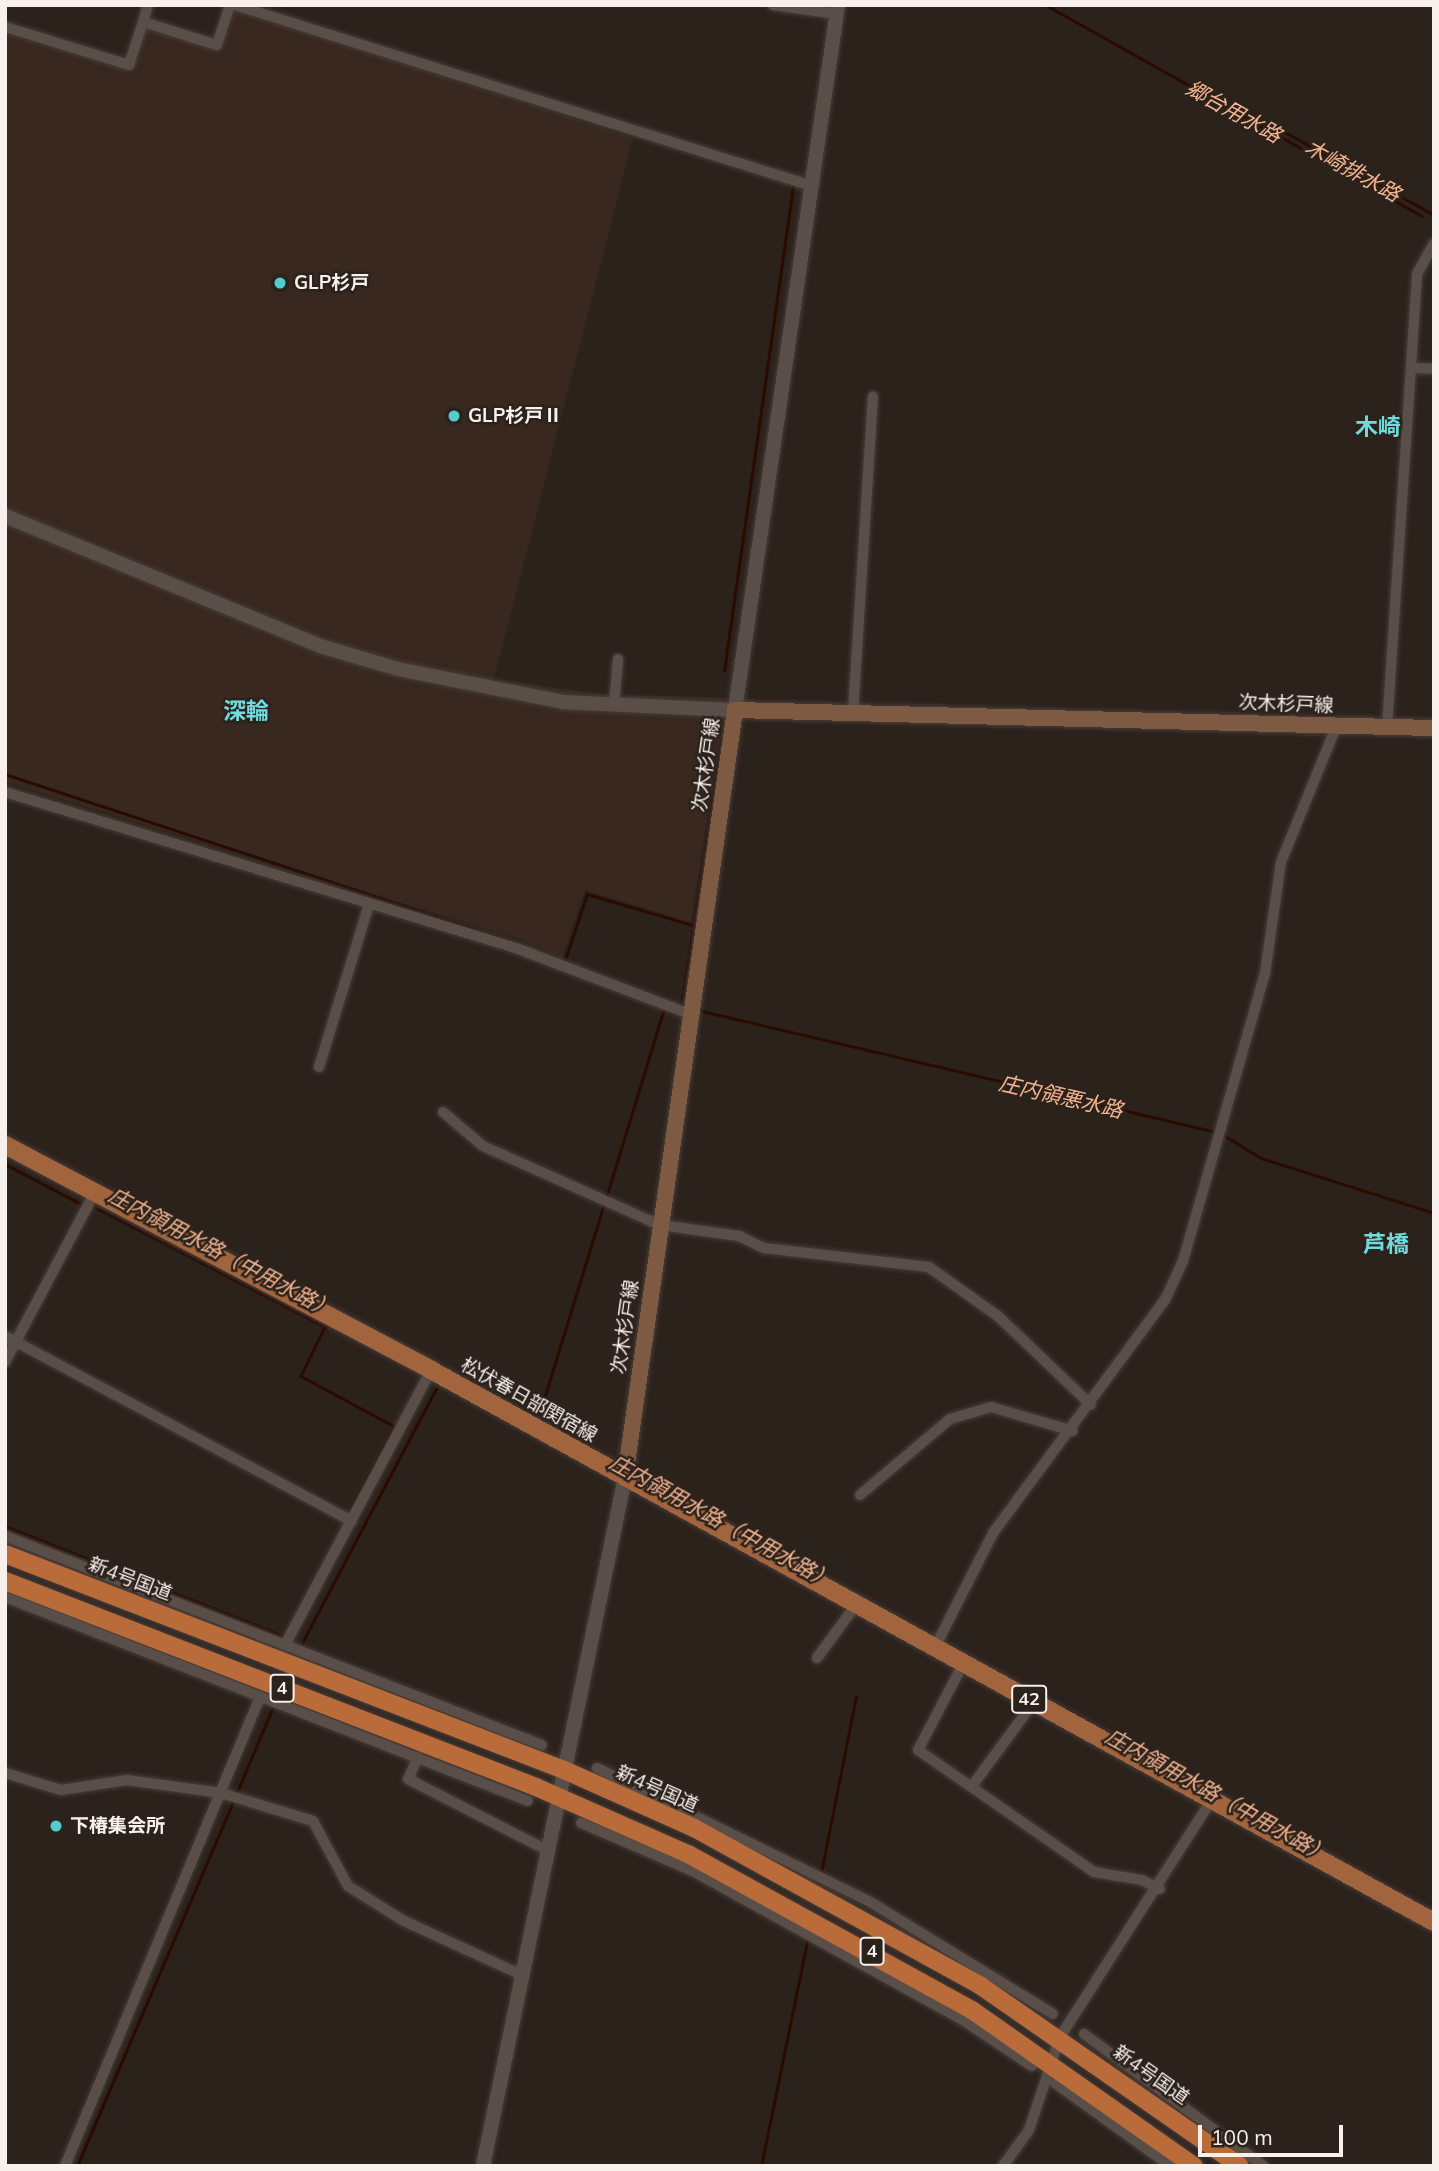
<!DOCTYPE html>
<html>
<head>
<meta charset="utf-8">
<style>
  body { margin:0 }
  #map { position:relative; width:1439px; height:2171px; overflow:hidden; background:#2c221c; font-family:Mulish,"Noto Sans JP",sans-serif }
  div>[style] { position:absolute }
  .built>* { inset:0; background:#38281f }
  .stream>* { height:2.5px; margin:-1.25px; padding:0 1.25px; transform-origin:1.25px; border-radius:1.25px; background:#2a0b00 }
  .roads { filter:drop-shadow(0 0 2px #473d3a) drop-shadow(0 0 2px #473d3a) }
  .minor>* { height:10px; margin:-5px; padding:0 5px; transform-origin:5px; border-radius:5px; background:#5a4f48 }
  .tertiary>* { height:14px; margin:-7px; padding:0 7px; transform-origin:7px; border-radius:7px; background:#5a4f48 }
  .secondary>* { height:16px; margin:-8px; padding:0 8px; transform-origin:8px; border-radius:8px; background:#7e5a42 }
  .primary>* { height:18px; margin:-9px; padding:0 9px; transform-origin:9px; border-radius:9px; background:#a1643d }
  .trunk>* { height:18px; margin:-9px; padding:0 9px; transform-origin:9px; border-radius:9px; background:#b96b39 }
  .dots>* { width:19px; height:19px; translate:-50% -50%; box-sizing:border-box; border:4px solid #2c221c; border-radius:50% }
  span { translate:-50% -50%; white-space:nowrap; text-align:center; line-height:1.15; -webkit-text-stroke:5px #2c221c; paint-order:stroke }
  .shield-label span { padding:2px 5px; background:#2c221c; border:2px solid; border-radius:5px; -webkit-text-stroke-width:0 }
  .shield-label { font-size:18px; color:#f8f0ed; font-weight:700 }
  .poi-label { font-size:19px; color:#f8f0ed; font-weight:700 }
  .left { translate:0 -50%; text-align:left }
  .street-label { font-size:19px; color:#f8f0ed }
  .water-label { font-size:21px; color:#f3b38f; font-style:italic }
  .quarter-label { font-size:23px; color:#6fdbdd; font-weight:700 }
  .frame { position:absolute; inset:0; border:7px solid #f8f0ed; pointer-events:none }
  .scale { position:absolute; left:1198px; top:2125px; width:145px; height:32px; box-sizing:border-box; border:4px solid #f8f0ed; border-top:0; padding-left:9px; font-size:21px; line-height:24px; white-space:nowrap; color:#f8f0ed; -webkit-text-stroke:5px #2c221c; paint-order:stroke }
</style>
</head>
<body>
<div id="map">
  <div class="built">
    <div style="clip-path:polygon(235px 10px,633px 138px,494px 679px,609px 695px,725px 697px,691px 922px,585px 890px,562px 958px,520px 939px,5px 782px,5px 34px,129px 69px,144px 29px,221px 50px)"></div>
  </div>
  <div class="stream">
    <div style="left:1046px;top:5px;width:431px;rotate:29.3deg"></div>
    <div style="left:1274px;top:135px;width:8px;rotate:-60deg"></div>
    <div style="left:1278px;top:128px;width:179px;rotate:29.1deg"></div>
    <div style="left:724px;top:671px;width:489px;rotate:-81.9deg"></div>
    <div style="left:5px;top:774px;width:545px;rotate:18.27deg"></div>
    <div style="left:564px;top:963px;width:73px;rotate:-71.6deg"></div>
    <div style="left:587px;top:894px;width:109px;rotate:16.4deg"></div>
    <div style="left:681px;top:1006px;width:268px;rotate:-81.4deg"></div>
    <div style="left:698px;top:1010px;width:532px;rotate:13.25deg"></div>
    <div style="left:1222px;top:1134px;width:46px;rotate:31.6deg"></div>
    <div style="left:1261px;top:1158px;width:182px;rotate:17.6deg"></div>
    <div style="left:30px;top:1148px;width:336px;rotate:27.9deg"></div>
    <div style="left:5px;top:1164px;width:88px;rotate:27.7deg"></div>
    <div style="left:606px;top:1198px;width:195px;rotate:-73deg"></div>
    <div style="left:93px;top:1206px;width:262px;rotate:27.5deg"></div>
    <div style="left:325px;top:1327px;width:55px;rotate:116.1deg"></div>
    <div style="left:301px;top:1376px;width:106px;rotate:28.3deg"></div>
    <div style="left:394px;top:1426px;width:96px;rotate:117.9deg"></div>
    <div style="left:539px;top:1415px;width:221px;rotate:-72.9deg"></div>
    <div style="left:5px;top:1526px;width:300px;rotate:21.5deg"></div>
    <div style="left:302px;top:1643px;width:287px;rotate:-62.2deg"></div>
    <div style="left:1061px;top:1706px;width:119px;rotate:29.1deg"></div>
    <div style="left:237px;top:1792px;width:90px;rotate:-67.1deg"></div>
    <div style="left:821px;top:1873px;width:179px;rotate:-78.8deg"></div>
    <div style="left:77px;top:2166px;width:396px;rotate:-66.8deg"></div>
    <div style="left:761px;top:2166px;width:234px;rotate:-78.4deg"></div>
  </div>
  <div class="roads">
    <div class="minor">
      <div style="left:235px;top:5px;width:605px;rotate:17.42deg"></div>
      <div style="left:773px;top:5px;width:65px;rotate:8deg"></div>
      <div style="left:143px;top:22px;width:18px;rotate:-74deg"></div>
      <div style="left:5px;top:27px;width:130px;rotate:17deg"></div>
      <div style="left:129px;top:65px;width:45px;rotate:-72deg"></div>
      <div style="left:143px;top:22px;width:77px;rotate:17.3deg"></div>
      <div style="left:217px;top:45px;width:42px;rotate:-72deg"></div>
      <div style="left:1411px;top:368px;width:23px;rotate:2deg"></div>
      <div style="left:614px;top:705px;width:46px;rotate:-85deg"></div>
      <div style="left:853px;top:713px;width:317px;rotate:-86.4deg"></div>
      <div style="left:1387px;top:727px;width:454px;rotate:-86.2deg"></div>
      <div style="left:1417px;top:274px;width:35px;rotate:-61deg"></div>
      <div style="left:5px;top:792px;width:534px;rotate:16.98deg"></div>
      <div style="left:516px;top:948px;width:186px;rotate:20.8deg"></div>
      <div style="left:319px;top:1067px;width:170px;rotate:-72.9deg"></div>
      <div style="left:443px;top:1112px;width:52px;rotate:40.4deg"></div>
      <div style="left:483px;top:1146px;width:194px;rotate:24.1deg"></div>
      <div style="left:660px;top:1225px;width:80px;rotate:7.9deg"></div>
      <div style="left:739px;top:1236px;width:28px;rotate:26deg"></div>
      <div style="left:764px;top:1248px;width:166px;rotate:6.6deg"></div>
      <div style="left:929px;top:1267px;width:86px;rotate:35.5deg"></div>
      <div style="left:999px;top:1317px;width:127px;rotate:43.7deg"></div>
      <div style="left:5px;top:1336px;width:393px;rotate:28.1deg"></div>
      <div style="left:5px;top:1362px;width:192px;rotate:-62.1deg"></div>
      <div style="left:860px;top:1495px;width:118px;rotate:-40.2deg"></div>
      <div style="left:950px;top:1419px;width:43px;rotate:-16.3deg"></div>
      <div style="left:991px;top:1407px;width:85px;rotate:16.3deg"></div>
      <div style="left:5px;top:1536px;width:576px;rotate:21.27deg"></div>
      <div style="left:5px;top:1597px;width:561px;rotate:21.31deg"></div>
      <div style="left:285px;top:1645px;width:311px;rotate:-62deg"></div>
      <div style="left:934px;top:1649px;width:130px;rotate:-63deg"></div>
      <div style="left:993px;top:1533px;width:290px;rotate:-53.6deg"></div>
      <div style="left:1165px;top:1300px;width:43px;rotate:-65.2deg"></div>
      <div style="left:1183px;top:1261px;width:299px;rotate:-74.1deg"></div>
      <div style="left:1265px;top:973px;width:112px;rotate:-81.8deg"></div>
      <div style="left:1281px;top:862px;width:146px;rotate:-67.8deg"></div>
      <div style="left:817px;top:1658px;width:66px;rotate:-53.7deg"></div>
      <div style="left:963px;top:1664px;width:97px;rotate:117.6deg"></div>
      <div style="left:918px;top:1750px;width:214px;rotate:34.7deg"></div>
      <div style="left:1094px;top:1872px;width:49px;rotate:9.5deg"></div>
      <div style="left:1142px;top:1880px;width:20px;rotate:27deg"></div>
      <div style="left:418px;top:1757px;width:24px;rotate:114deg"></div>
      <div style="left:408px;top:1779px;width:156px;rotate:27.1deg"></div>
      <div style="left:597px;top:1768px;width:306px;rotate:26.1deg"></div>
      <div style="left:872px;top:1903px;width:212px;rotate:31.5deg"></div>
      <div style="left:5px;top:1773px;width:59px;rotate:16.9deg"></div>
      <div style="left:61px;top:1790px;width:67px;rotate:-8.6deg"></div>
      <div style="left:127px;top:1780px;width:95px;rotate:7.9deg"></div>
      <div style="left:221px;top:1793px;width:96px;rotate:16.9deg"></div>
      <div style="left:313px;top:1821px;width:74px;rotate:61.7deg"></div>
      <div style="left:348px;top:1886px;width:66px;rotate:32deg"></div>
      <div style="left:404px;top:1921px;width:130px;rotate:24.6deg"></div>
      <div style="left:972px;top:1786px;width:104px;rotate:-53.6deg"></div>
      <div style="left:581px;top:1823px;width:122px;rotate:23.2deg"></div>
      <div style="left:693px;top:1871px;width:312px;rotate:28.9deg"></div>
      <div style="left:966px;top:2022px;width:79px;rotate:33.7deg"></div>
      <div style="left:1084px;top:2034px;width:223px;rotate:36.3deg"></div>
      <div style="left:1055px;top:2083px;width:142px;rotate:35.8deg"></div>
      <div style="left:65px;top:2166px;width:508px;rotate:-67.42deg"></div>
      <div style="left:1003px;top:2166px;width:44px;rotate:-54.2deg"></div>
      <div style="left:1029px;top:2130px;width:98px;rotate:-71.6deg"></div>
      <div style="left:1060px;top:2037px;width:280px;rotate:-57.4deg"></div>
    </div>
    <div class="tertiary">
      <div style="left:5px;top:516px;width:341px;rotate:22.4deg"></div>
      <div style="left:320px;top:646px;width:81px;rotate:16.4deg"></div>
      <div style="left:398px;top:669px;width:168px;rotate:11.3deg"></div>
      <div style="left:563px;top:702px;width:172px;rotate:2.7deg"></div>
      <div style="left:735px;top:710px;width:712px;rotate:-81.69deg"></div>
      <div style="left:483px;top:2166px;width:703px;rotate:-78.35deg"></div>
    </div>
    <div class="secondary">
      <div style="left:625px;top:1477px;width:775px;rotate:-81.84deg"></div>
      <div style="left:735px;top:710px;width:699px;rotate:1.48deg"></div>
    </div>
    <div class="primary">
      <div style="left:5px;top:1145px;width:482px;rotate:27.8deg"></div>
      <div style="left:431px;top:1370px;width:1145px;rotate:28.83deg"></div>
    </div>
    <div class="trunk">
      <div style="left:5px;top:1554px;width:599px;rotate:21.13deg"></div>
      <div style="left:564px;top:1770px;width:142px;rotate:24deg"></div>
      <div style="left:694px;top:1828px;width:328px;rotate:28.8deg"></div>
      <div style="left:981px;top:1986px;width:315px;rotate:34.8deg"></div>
      <div style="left:5px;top:1581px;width:570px;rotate:21.2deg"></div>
      <div style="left:536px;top:1787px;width:166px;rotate:23.8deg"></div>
      <div style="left:688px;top:1854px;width:324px;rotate:28.8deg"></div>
      <div style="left:972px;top:2010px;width:271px;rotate:35.1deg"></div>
    </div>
  </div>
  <div class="dots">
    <div style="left:280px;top:283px;background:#52cdcf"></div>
    <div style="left:454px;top:416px;background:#52cdcf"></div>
    <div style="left:56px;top:1826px;background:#52cdcf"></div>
  </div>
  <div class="shield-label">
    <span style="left:282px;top:1688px">4</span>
    <span style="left:1029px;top:1699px">42</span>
    <span style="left:872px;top:1951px">4</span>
  </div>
  <div class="poi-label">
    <span class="left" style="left:294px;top:283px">GLP杉戸</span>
    <span class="left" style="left:468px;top:416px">GLP杉戸Ⅱ</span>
    <span class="left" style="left:70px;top:1826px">下椿集会所</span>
  </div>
  <div class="street-label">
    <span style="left:1286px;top:704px;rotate:2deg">次木杉戸線</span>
    <span style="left:706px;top:765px;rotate:-82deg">次木杉戸線</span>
    <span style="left:625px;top:1327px;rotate:-82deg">次木杉戸線</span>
    <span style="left:529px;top:1400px;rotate:29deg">松伏春日部関宿線</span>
    <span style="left:130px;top:1579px;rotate:21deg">新4号国道</span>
    <span style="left:657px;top:1789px;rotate:24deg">新4号国道</span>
    <span style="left:1151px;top:2075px;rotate:35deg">新4号国道</span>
  </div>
  <div class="water-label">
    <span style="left:1234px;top:111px;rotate:29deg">郷台用水路</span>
    <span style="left:1353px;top:170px;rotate:29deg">木崎排水路</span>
    <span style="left:1061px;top:1096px;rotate:13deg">庄内領悪水路</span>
    <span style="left:222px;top:1252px;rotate:28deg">庄内領用水路（中用水路）</span>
    <span style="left:722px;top:1521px;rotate:29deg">庄内領用水路（中用水路）</span>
    <span style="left:1218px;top:1795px;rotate:29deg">庄内領用水路（中用水路）</span>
  </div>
  <div class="quarter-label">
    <span style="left:1378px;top:427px">木崎</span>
    <span style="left:246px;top:711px">深輪</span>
    <span style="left:1386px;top:1244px">芦橋</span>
  </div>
  <div class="frame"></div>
  <div class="scale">100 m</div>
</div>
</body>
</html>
